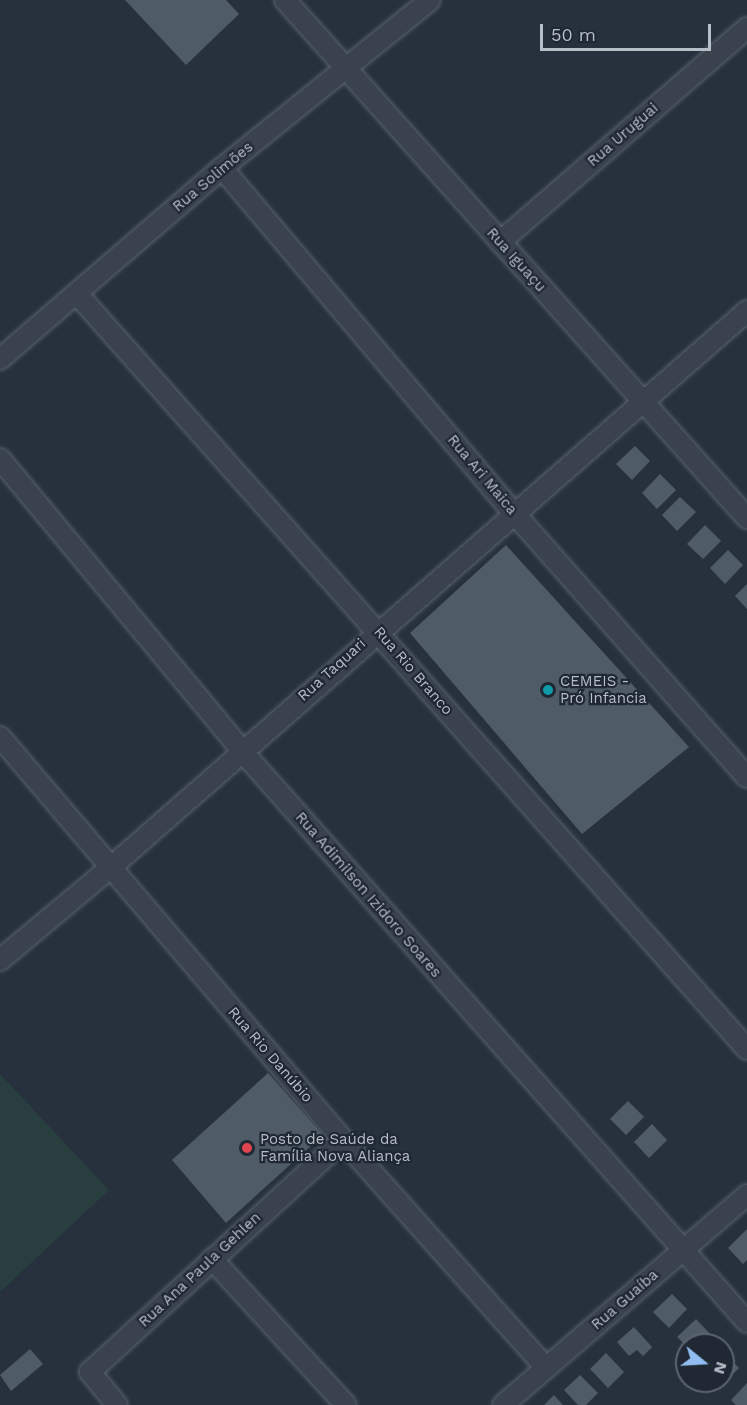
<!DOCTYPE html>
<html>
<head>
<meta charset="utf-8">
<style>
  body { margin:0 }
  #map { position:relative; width:747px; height:1405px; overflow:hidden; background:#26313d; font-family:"Work Sans",sans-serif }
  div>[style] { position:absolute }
  .green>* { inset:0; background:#293f3f }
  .building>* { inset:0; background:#4f5c68 }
  .roads { filter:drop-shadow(0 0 2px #58616b) drop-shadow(0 0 2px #58616b) }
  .minor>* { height:20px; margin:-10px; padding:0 10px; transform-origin:10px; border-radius:10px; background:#3a434d }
  .dots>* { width:16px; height:16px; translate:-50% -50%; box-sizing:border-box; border:3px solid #1f2833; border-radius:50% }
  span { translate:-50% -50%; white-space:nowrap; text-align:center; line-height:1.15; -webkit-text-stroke:4.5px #1f2833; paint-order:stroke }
  .street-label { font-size:15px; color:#b6bec8 }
  .poi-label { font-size:15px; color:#b6bec8 }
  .left { translate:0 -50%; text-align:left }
  .north { position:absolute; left:675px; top:1333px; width:60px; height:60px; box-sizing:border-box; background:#1f2833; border:2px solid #5b646f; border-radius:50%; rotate:108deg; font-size:16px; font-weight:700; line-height:24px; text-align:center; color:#b6bec8 }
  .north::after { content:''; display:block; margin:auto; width:21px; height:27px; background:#91bdf2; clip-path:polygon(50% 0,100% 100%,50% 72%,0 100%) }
  .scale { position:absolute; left:540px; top:24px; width:171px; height:27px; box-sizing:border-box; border:3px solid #b6bec8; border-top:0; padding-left:8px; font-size:18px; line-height:21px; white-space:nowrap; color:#b6bec8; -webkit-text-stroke:4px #1f2833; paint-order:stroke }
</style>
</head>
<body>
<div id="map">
  <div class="green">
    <div style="clip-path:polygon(0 1074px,109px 1190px,0 1292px)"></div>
  </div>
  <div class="building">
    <div style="clip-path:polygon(125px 0,226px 0,239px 14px,186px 65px)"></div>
    <div style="clip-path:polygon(635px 446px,650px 461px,632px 480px,616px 464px)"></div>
    <div style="clip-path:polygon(660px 474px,676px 490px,657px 509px,642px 493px)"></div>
    <div style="clip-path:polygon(680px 497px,696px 512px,677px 531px,662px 515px)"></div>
    <div style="clip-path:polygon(705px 525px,721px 541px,703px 559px,687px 544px)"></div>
    <div style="clip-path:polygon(506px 545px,689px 747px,582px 834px,410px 633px)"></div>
    <div style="clip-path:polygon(728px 550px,743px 565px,725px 584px,710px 568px)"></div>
    <div style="clip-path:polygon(747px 584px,747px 609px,735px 596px)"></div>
    <div style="clip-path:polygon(268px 1073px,323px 1135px,226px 1223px,172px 1160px)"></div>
    <div style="clip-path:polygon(628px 1101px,644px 1117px,626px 1135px,610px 1119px)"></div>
    <div style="clip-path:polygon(652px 1124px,667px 1140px,649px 1158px,634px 1142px)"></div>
    <div style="clip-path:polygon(747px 1229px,747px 1260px,743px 1264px,728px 1248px)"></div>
    <div style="clip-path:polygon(672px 1294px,687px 1309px,669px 1328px,653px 1312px)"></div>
    <div style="clip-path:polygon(696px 1319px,711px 1335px,701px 1345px,687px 1347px,677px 1337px)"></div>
    <div style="clip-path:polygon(634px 1327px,652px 1347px,643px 1356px,637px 1350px,629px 1356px,617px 1342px)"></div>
    <div style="clip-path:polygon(30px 1349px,43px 1364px,11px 1391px,0 1375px)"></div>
    <div style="clip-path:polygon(723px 1352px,739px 1368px,721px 1386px,715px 1381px,723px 1381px)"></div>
    <div style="clip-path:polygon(606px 1353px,624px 1372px,608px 1388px,590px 1369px)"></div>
    <div style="clip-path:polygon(580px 1375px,598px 1393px,586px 1405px,578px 1405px,564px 1390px)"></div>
    <div style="clip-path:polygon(747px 1383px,747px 1405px,736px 1405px,731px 1400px)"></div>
    <div style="clip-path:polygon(554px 1395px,563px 1405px,544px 1405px)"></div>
  </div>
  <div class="roads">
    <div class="minor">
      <div style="left:285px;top:0;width:694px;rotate:48.27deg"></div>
      <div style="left:222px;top:168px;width:452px;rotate:49.8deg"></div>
      <div style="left:514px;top:513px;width:352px;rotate:48.6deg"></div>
      <div style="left:500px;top:242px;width:327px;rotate:-40.9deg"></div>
      <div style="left:78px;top:295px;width:1008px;rotate:48.42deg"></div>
      <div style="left:0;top:359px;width:293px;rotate:-40.7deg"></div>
      <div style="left:222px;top:168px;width:267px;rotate:-38.9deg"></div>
      <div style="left:0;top:459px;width:379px;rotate:50.3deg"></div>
      <div style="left:242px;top:751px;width:762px;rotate:48.51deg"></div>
      <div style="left:0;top:737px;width:529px;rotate:49.6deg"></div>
      <div style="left:343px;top:1140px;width:305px;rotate:48.3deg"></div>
      <div style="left:0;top:960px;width:142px;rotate:-39.9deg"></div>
      <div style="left:109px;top:869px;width:848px;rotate:-41.17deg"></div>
      <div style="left:212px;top:1259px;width:198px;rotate:47.5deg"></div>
      <div style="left:117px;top:1405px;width:43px;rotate:-129.3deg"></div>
      <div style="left:90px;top:1372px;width:343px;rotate:-42.5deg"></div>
      <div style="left:503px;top:1405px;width:322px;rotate:-40.7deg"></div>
    </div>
  </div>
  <div class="dots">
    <div style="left:548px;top:690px;background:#0f9aa8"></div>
    <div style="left:247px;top:1148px;background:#e0444e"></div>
  </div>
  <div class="street-label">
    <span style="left:623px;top:135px;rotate:-41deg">Rua Uruguai</span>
    <span style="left:213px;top:177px;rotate:-40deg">Rua Solimões</span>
    <span style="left:516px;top:260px;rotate:48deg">Rua Iguaçu</span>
    <span style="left:482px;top:475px;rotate:50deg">Rua Ari Maica</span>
    <span style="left:332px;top:670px;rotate:-42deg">Rua Taquari</span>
    <span style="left:413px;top:671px;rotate:49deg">Rua Rio Branco</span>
    <span style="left:368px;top:895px;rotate:49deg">Rua Adimilson Izidoro Soares</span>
    <span style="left:270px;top:1055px;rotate:49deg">Rua Rio Danúbio</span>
    <span style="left:200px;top:1270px;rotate:-43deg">Rua Ana Paula Gehlen</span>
    <span style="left:625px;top:1300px;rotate:-41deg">Rua Guaíba</span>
  </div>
  <div class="poi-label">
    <span class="left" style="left:560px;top:690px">CEMEIS -<br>Pró Infancia</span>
    <span class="left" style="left:260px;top:1148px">Posto de Saúde da<br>Família Nova Aliança</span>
  </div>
  <div class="north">N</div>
  <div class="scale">50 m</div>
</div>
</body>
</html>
